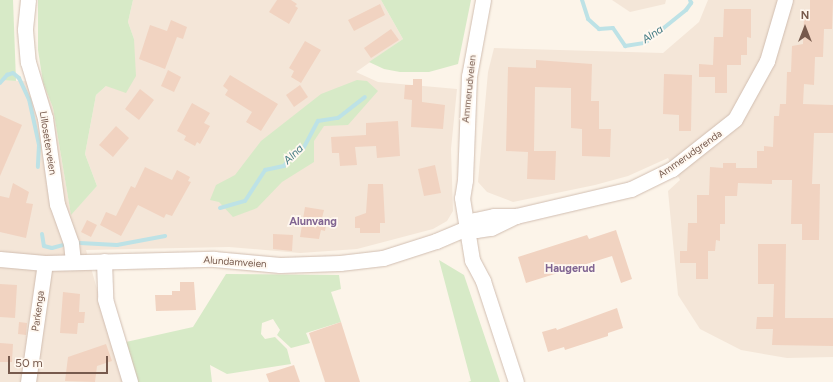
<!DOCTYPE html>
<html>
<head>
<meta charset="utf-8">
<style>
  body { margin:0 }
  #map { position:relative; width:833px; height:382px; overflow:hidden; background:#fcf4e9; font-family:Figtree,sans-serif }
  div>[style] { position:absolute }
  .residential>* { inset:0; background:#f4e6d8 }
  .green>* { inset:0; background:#d7eac7 }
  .stream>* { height:4px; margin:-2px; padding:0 2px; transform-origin:2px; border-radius:2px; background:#bde2e6 }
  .building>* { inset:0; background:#f1d3c1 }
  .roads { filter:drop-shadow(0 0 1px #d1beb1) drop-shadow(0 0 1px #d1beb1) }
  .minor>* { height:15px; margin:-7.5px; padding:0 7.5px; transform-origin:7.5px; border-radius:7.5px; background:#fff }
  span { translate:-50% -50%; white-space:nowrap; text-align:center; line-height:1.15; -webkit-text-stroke:3.5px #fff8f0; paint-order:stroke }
  .street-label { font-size:10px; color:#775a4d }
  .water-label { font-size:11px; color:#437a83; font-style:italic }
  .neighbourhood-label { font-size:11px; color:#816592; font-weight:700 }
  .north { position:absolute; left:785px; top:8px; width:40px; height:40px; -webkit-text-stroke:3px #fff8f0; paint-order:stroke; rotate:0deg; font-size:11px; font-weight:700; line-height:16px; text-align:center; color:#775a4d }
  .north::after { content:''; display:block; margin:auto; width:14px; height:18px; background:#775a4d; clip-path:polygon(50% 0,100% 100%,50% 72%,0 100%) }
  .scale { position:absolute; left:8px; top:356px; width:100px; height:18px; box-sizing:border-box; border:2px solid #775a4d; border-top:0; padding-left:5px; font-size:12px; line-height:14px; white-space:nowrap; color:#775a4d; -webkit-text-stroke:3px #fff8f0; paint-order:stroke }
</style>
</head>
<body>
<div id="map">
  <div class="residential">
    <div style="clip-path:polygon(133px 0,381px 0,403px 39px,356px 72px,378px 82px,457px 89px,451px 149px,453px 211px,447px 221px,433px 229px,357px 249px,300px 253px,229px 247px,86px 250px,123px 382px,0 382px,0 80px,43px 82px,53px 108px,71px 214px,97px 186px,85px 154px,96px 95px,106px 86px,134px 39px,128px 22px)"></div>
    <div style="clip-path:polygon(612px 0,666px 0,665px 4px,630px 12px)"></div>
    <div style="clip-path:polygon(708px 0,833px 0,833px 357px,787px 358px,741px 350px,700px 329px,678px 295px,668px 191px,680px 180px,668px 158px,628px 176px,595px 185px,513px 202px,487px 192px,478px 182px,488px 72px,494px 48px,663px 53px,699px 22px)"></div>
  </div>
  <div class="green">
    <div style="clip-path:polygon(0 0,13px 0,16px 81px,0 80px)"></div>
    <div style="clip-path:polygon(38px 0,133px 0,128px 22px,134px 39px,136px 76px,126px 93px,106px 86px,96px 95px,85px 154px,97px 186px,71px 215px,53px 108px,43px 82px,38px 50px)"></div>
    <div style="clip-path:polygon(381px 0,471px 0,458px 64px,429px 72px,400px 72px,384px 69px,369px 62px,403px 39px)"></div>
    <div style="clip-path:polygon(357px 80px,367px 81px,378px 91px,348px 125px,324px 126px,314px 141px,314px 162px,282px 182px,257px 208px,233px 217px,219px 202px,210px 200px,216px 185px,235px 175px,261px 141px,321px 94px)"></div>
    <div style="clip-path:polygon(439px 260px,464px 275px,500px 382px,468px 382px,471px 381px)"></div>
    <div style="clip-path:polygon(226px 274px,339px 275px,341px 289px,331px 292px,341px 322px,306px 333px,310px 343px,291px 348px,277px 335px,280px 330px,273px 319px,262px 323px,261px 334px,265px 339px,275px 337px,287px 349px,291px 364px,227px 374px,210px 365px,212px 382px,137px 382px,126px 342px,193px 327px)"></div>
  </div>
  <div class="stream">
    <div style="left:582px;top:0;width:20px;rotate:72deg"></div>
    <div style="left:588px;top:19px;width:15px;rotate:42deg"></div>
    <div style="left:599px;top:29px;width:14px;rotate:-4deg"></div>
    <div style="left:613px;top:28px;width:22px;rotate:56deg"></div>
    <div style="left:625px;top:46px;width:20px;rotate:-9deg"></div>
    <div style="left:645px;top:43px;width:53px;rotate:-38.8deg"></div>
    <div style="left:686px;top:10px;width:9px;rotate:-54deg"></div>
    <div style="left:691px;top:3px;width:3px;rotate:-108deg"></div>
    <div style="left:0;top:83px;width:11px;rotate:-49deg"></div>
    <div style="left:7px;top:75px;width:6px;rotate:-18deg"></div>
    <div style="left:13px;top:73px;width:8px;rotate:40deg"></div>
    <div style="left:19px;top:78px;width:23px;rotate:65deg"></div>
    <div style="left:29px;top:99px;width:47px;rotate:77.7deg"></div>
    <div style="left:39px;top:145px;width:22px;rotate:93deg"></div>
    <div style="left:220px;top:208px;width:26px;rotate:-16deg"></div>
    <div style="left:245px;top:201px;width:37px;rotate:-57deg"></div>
    <div style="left:265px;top:170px;width:19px;rotate:-12deg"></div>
    <div style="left:284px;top:166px;width:15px;rotate:-53deg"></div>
    <div style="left:293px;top:154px;width:11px;rotate:-27deg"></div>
    <div style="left:303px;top:149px;width:32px;rotate:-62deg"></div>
    <div style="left:318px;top:121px;width:20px;rotate:-9deg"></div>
    <div style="left:338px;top:118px;width:34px;rotate:-38deg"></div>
    <div style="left:42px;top:234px;width:12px;rotate:81deg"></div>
    <div style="left:44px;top:246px;width:8px;rotate:14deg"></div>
    <div style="left:52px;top:248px;width:11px;rotate:-15deg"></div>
    <div style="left:80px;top:243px;width:37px;rotate:3deg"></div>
    <div style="left:117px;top:245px;width:49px;rotate:-10.6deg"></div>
  </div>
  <div class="building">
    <div style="clip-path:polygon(277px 0,291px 0,297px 4px,295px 6px,298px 8px,289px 24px,269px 12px)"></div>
    <div style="clip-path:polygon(810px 0,833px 0,832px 29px,824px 29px,823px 57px,815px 57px,814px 85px,804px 84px,803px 104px,833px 105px,833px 133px,814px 133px,812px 184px,820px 184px,819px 240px,802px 240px,802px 224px,791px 224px,792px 180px,772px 180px,772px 184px,738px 183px,737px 196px,725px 196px,725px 224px,720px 224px,720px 241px,716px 240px,715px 251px,708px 251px,708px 279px,696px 279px,696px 263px,680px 263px,680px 251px,687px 251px,688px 223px,697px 223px,697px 195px,709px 195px,710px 167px,723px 168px,723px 163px,736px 163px,736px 168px,757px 168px,757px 151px,764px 151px,764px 146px,773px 147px,774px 116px,779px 116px,780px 104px,786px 104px,787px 72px,791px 72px,792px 46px,803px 44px,804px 16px,810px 17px)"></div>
    <div style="clip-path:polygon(380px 4px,385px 15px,354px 31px,348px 20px)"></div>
    <div style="clip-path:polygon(724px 9px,751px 9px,751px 38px,747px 37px,747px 55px,741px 55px,741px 65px,727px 65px,727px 93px,715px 93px,715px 77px,699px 77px,699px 64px,713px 65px,714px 37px,723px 37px)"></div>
    <div style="clip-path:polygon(171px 20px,187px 27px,183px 39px,177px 37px,165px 69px,139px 59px,150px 25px,167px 31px)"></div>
    <div style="clip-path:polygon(391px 29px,399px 40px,371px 58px,364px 48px)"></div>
    <div style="clip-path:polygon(305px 41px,321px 50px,301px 83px,291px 77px,294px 71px,289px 68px)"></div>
    <div style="clip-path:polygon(536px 60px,592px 64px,591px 101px,599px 101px,599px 129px,611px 129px,610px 157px,582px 156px,582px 129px,571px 128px,571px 88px,535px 87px,534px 151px,556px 151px,555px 180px,527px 179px,528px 152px,506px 151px,508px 67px,536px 68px)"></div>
    <div style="clip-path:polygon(168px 70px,181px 77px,174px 92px,161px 86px)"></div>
    <div style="clip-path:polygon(664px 74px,692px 75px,691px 131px,679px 131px,679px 115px,663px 114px)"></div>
    <div style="clip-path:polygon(230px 75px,278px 104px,261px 131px,246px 122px,252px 112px,225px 95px,228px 90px,223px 86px)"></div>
    <div style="clip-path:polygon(413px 79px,422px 79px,422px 102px,445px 105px,443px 129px,411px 127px,412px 100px,404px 99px,405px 85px,413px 85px)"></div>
    <div style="clip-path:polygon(300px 85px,308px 97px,294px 107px,286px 95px)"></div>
    <div style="clip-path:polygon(140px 89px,154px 100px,139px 120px,125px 109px)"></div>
    <div style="clip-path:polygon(192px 103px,210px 113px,204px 123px,210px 126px,200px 144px,197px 142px,195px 146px,184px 140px,186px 136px,177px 131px)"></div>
    <div style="clip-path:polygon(0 115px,22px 125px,0 176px)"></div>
    <div style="clip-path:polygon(398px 121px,400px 156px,377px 158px,376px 146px,355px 147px,357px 165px,340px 166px,339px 153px,332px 153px,331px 137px,366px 135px,366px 123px)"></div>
    <div style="clip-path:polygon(116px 126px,129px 138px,113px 157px,99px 145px)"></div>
    <div style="clip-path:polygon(435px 165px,441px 193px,424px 196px,418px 169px)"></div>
    <div style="clip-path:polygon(145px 167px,172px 180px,177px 170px,190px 177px,188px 181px,191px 182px,172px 216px,166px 214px,164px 218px,138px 205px,121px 236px,100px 225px,106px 212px,116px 216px,131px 186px,135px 188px)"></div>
    <div style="clip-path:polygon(13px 183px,29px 192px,26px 203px,33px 204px,26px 238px,0 232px,0 196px,9px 198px)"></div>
    <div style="clip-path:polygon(368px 184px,383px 184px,385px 223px,380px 223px,380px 233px,360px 233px,360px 228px,355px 228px,355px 217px,366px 213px)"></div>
    <div style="clip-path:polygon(305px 207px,324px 210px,322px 218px,327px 219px,325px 231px,321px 230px,319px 239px,300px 237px)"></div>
    <div style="clip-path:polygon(87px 220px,97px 225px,91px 237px,81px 232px)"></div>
    <div style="clip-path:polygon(616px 230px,632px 279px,621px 283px,612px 256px,526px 283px,518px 257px,587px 235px,589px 239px)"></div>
    <div style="clip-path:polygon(273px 234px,293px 235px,292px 251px,273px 249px)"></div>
    <div style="clip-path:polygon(758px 244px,786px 244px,785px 318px,833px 318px,833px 346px,772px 345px,773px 329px,756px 329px,757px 317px,773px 317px,774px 284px,758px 284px)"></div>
    <div style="clip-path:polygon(180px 282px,194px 282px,196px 310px,156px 311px,155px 295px,172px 295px,172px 291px,180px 291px)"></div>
    <div style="clip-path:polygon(0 284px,17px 285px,15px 318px,0 317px)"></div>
    <div style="clip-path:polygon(63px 292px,80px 294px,79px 312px,85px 312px,84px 323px,78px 323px,77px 334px,60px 333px)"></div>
    <div style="clip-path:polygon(617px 308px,623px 328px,608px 333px,608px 336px,565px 350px,564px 347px,548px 352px,542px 332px,556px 328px,557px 330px)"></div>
    <div style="clip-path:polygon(19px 322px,27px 323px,26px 335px,18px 334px)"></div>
    <div style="clip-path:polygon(341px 322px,360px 382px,325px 382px,309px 333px)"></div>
    <div style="clip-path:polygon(0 343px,13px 344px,12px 362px,0 362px)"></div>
    <div style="clip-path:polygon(106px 344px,112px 361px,97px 366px,95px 382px,65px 381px,68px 357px)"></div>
    <div style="clip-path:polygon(294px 365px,300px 382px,269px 382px,266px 374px)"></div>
  </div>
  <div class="roads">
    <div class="minor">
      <div style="left:28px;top:0;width:30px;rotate:96deg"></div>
      <div style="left:25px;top:30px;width:32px;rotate:85deg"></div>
      <div style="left:28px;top:62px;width:59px;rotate:73.1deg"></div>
      <div style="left:45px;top:118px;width:87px;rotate:82.1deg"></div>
      <div style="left:57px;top:204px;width:41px;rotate:70.3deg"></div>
      <div style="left:71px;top:243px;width:18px;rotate:84deg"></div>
      <div style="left:483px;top:0;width:77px;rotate:100.4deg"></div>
      <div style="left:469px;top:76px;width:104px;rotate:92.2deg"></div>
      <div style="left:465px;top:180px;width:18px;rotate:99deg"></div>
      <div style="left:462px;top:198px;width:63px;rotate:80.8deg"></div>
      <div style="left:472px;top:260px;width:24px;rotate:62deg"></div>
      <div style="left:483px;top:281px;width:106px;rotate:71.9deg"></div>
      <div style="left:466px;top:228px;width:10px;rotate:11deg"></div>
      <div style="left:476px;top:230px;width:15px;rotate:-8deg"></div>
      <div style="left:491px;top:228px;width:28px;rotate:-26deg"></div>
      <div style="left:516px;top:216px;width:118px;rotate:-13.2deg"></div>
      <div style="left:631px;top:189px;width:46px;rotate:-26deg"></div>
      <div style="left:672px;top:169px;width:80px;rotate:-38.4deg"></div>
      <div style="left:735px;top:119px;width:66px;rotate:-61.1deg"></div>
      <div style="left:767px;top:61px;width:64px;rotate:-73.6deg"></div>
      <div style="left:0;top:259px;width:45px;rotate:5.1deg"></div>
      <div style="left:45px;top:263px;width:169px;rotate:-1.4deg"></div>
      <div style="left:214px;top:259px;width:66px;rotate:5.2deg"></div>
      <div style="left:280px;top:265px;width:60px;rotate:-1.9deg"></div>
      <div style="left:340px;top:263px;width:43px;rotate:-6.6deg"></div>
      <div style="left:383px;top:258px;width:56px;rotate:-17.8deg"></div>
      <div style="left:436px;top:241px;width:33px;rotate:-23deg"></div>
      <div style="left:466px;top:228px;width:12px;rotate:-42deg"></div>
      <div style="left:475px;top:220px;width:19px;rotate:-12deg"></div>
      <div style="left:494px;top:216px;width:22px"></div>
      <div style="left:104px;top:261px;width:38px;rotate:88deg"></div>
      <div style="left:105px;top:299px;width:87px;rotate:73.2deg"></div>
      <div style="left:28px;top:382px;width:120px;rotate:-81.9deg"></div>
    </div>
  </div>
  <div class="street-label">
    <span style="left:469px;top:89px;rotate:-84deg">Ammerudveien</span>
    <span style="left:48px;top:143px;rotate:81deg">Lilloseterveien</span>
    <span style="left:690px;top:154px;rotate:-35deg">Ammerudgrenda</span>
    <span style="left:235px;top:262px;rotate:4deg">Alundamveien</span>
    <span style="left:38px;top:311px;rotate:-82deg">Parkenga</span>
  </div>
  <div class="water-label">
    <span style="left:653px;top:35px;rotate:-34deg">Alna</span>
    <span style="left:294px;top:155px;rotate:-44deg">Alna</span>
  </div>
  <div class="neighbourhood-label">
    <span style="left:313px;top:222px">Alunvang</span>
    <span style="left:570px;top:269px">Haugerud</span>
  </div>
  <div class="north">N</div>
  <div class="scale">50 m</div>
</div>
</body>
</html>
